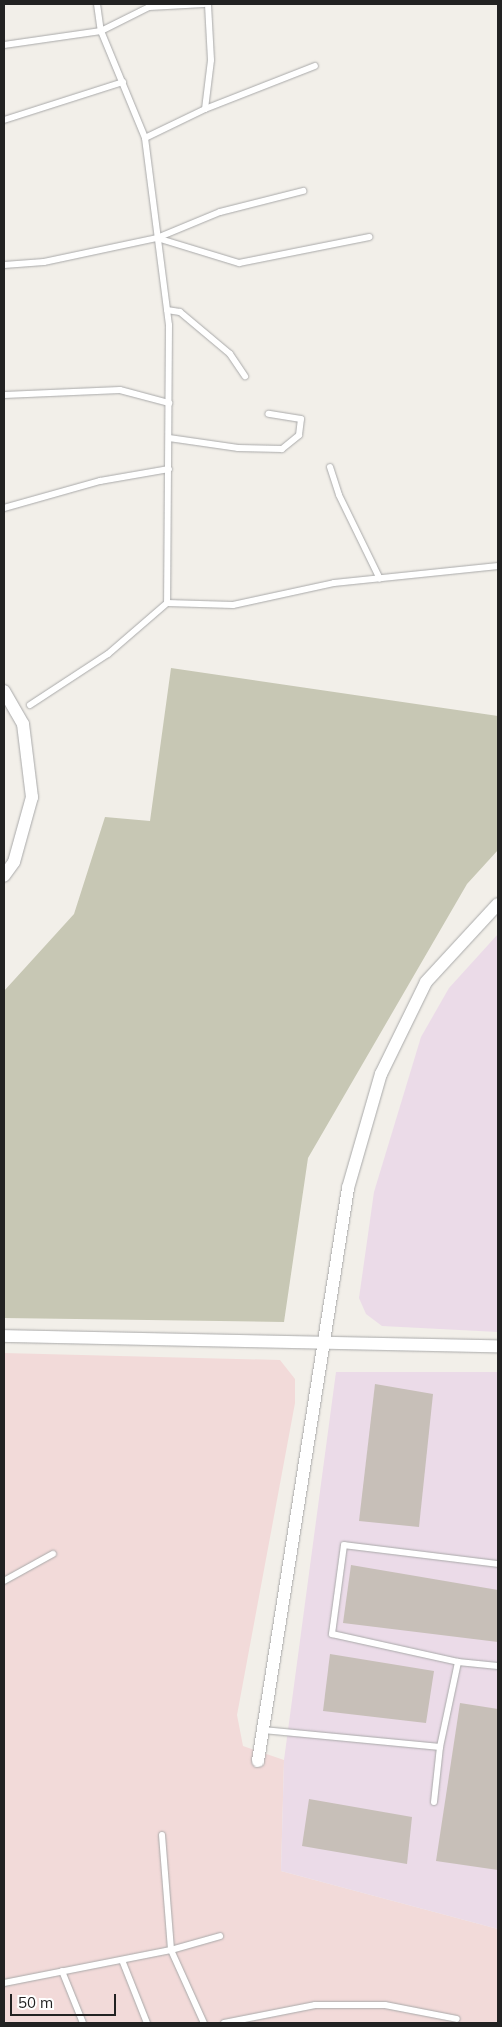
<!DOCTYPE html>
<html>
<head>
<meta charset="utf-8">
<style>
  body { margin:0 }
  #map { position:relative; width:502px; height:2027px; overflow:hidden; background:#f2efe9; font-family:Mulish,sans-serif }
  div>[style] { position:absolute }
  .commercial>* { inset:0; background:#f2dad9 }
  .industrial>* { inset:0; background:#ebdbe8 }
  .construction>* { inset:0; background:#c7c7b4 }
  .building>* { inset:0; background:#c7bfb8 }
  .roads { filter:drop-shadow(0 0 1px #a9a9a9) drop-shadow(0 0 1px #a9a9a9) }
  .service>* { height:6px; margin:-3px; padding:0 3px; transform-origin:3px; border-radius:3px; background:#fff }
  .minor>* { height:12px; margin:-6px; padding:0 6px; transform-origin:6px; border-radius:6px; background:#fff }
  span { translate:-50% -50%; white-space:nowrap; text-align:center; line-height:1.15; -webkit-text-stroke:4.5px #fff; paint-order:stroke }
  .frame { position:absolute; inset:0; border:5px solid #222; pointer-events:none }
  .scale { position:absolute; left:10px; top:1994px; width:106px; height:22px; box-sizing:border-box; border:2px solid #222; border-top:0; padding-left:6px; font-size:15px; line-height:18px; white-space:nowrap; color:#222; -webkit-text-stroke:4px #fff; paint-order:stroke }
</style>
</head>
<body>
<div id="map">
  <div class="commercial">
    <div style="clip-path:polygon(4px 1353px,280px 1360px,295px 1379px,295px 1403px,237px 1715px,243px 1746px,284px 1760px,281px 1871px,498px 1929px,498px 2023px,4px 2023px)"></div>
  </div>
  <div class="industrial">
    <div style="clip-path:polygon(498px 934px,498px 1332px,382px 1326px,366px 1314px,359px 1298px,374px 1192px,421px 1037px,449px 988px)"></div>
    <div style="clip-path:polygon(336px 1372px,498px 1372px,498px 1929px,281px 1871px,284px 1760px)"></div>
  </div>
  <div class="construction">
    <div style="clip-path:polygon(171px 668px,498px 716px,498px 850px,467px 884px,308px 1158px,284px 1322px,4px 1318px,4px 991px,74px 914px,105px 817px,150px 821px)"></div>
  </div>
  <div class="building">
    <div style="clip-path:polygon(375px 1384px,433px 1394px,419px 1527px,359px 1521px)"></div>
    <div style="clip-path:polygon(351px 1565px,498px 1590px,498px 1642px,343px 1623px)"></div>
    <div style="clip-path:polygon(330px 1654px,434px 1671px,426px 1723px,323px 1711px)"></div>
    <div style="clip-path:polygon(460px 1703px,498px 1709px,498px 1870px,436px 1861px)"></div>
    <div style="clip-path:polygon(309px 1799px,412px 1817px,407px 1864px,302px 1846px)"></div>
  </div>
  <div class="roads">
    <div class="service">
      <div style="left:97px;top:4px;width:27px;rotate:82deg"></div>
      <div style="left:101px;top:31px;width:116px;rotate:67.6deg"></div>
      <div style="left:145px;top:138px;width:189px;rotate:82.7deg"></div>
      <div style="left:169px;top:325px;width:278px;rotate:90.4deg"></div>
      <div style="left:4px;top:45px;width:98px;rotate:-8.2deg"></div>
      <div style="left:101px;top:31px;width:54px;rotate:-26.6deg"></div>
      <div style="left:149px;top:7px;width:55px;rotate:-3.1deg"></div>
      <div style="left:205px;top:109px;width:49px;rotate:-83deg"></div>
      <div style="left:211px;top:60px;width:56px;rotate:-93.1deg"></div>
      <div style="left:4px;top:120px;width:125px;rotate:-17.7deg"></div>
      <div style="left:145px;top:138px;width:67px;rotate:-25.8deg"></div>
      <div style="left:205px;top:109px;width:118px;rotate:-21.4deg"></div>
      <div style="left:157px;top:238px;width:86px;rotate:17deg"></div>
      <div style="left:239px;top:263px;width:133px;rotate:-11.3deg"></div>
      <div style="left:4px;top:265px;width:40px;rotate:-4.3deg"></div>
      <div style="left:44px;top:262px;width:116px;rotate:-12deg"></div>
      <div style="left:157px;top:238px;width:68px;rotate:-22.4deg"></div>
      <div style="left:220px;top:212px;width:86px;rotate:-14.2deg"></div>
      <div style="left:167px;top:310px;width:13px;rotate:9deg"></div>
      <div style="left:180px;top:312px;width:65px;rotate:40deg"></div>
      <div style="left:230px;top:354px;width:27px;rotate:56deg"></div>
      <div style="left:4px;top:395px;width:116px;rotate:-2.5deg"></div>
      <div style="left:120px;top:390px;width:51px;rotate:14.9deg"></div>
      <div style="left:169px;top:438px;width:70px;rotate:8.2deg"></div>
      <div style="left:238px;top:448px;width:44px;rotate:1.3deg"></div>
      <div style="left:282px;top:449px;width:22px;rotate:-39deg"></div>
      <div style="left:299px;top:435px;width:16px;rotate:-83deg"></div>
      <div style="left:301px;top:419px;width:33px;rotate:-171deg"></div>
      <div style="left:330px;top:467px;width:29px;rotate:72deg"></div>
      <div style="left:339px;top:495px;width:93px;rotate:64deg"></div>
      <div style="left:4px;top:508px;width:100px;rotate:-15.7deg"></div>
      <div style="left:100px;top:481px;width:70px;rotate:-9.9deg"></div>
      <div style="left:30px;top:705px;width:93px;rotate:-33.2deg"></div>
      <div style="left:108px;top:654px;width:78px;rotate:-40.8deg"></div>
      <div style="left:167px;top:603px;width:66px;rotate:1.7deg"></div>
      <div style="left:233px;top:605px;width:103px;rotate:-12.3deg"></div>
      <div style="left:334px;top:583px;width:165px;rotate:-5.9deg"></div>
      <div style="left:498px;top:1564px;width:155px;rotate:-173deg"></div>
      <div style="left:344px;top:1545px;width:90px;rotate:97.7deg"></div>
      <div style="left:332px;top:1634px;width:129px;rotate:12.5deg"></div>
      <div style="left:458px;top:1662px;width:40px;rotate:5.7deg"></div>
      <div style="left:4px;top:1581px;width:56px;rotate:-28.9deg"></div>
      <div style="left:263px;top:1730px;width:178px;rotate:5.5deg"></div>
      <div style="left:434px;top:1802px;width:55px;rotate:-83.8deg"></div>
      <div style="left:440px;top:1747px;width:87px;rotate:-78deg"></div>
      <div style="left:162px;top:1835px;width:115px;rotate:85.5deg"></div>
      <div style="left:171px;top:1950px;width:80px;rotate:65.7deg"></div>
      <div style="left:122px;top:1960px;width:68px;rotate:68.4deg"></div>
      <div style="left:62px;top:1971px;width:56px;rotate:68deg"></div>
      <div style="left:4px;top:1983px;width:170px;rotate:-11.2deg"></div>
      <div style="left:171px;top:1950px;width:51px;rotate:-15.9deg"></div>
      <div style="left:224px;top:2023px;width:93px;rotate:-11.2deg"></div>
      <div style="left:315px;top:2005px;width:70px"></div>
      <div style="left:385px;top:2005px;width:73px;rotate:11deg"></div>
    </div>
    <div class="minor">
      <div style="left:4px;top:691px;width:38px;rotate:60deg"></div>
      <div style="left:23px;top:724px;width:74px;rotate:83deg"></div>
      <div style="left:32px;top:797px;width:67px;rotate:105.5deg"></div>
      <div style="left:14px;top:862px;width:17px;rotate:126deg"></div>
      <div style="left:4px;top:1336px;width:494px;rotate:1.2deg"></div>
      <div style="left:258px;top:1761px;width:580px;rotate:-81.07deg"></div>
      <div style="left:348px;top:1188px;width:119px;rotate:-73.9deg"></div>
      <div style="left:381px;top:1074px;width:102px;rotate:-63.9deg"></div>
      <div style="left:426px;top:982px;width:106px;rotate:-47.3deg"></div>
    </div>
  </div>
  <div class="frame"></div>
  <div class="scale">50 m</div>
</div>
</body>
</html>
